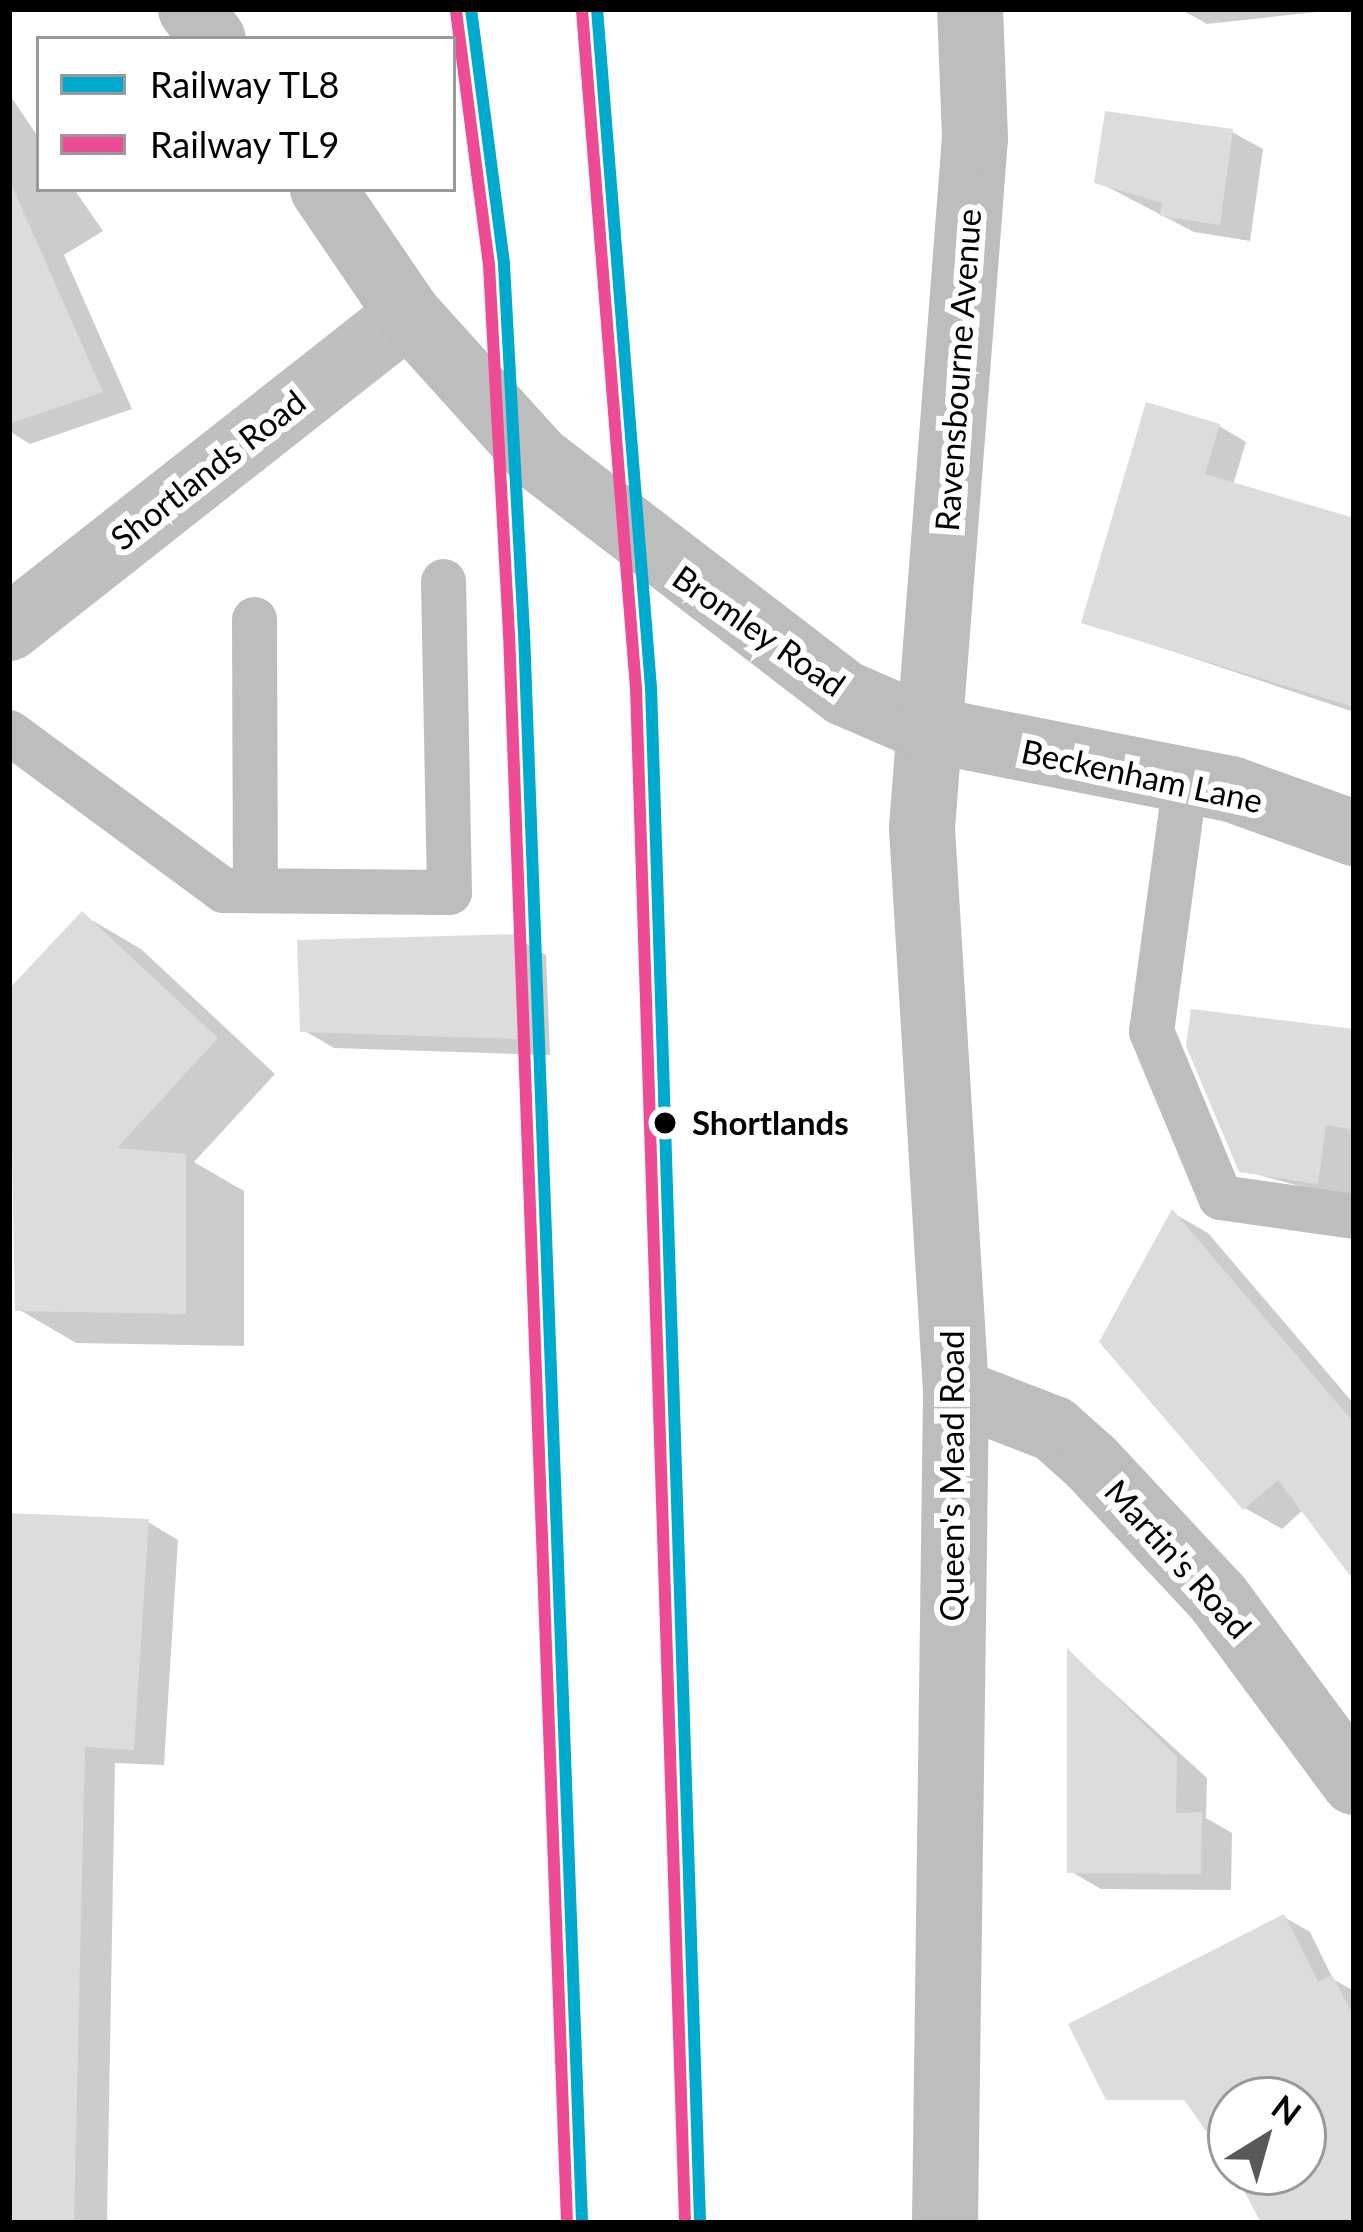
<!DOCTYPE html>
<html>
<head>
<meta charset="utf-8">
<style>
  body { margin:0 }
  #map { position:relative; width:1363px; height:2232px; overflow:hidden; background:#fff; font-family:Lato,sans-serif }
  div>[style] { position:absolute }
  .shadow>* { inset:0; background:#0003 }
  .building>* { inset:0; background:#dcdcdc }
  .lane>* { height:45px; margin:-22.5px; padding:0 22.5px; transform-origin:22.5px; border-radius:22.5px; background:#bdbdbd }
  .street>* { height:66px; margin:-33px; padding:0 33px; transform-origin:33px; border-radius:33px; background:#bdbdbd }
  .secondary>* { height:66px; margin:-33px; padding:0 33px; transform-origin:33px; border-radius:33px; background:#bfbfbf }
  .primary>* { height:66px; margin:-33px; padding:0 33px; transform-origin:33px; border-radius:33px; background:#bdbdbd }
  .rail-1>* { height:12px; margin:-6px; padding:0 6px; transform-origin:6px; border-radius:6px; background:#00a9ce }
  .rail-2>* { height:12px; margin:-6px; padding:0 6px; transform-origin:6px; border-radius:6px; background:#ee4b95 }
  .dots>* { width:33px; height:33px; translate:-50% -50%; box-sizing:border-box; border:6px solid #fff; border-radius:50% }
  span { translate:-50% -50%; white-space:nowrap; text-align:center; line-height:1.15; -webkit-text-stroke:12px #fff; paint-order:stroke }
  .street-label { font-size:33px; color:#000 }
  .stop-label { font-size:33px; color:#000; font-weight:700 }
  .left { translate:0 -50%; text-align:left }
  .frame { position:absolute; inset:0; border:12px solid #000; pointer-events:none }
  .legend { position:absolute; left:36px; top:36px; width:420px; height:156px; box-sizing:border-box; background:#fff; border:3px solid #999; margin:0; padding:15px 21px; list-style:none; font-size:36px; color:#000 }
  .legend li { display:flex; align-items:center; gap:24px; height:60px }
  .legend b { width:60px; border:3px solid #999 }
  .north { position:absolute; left:1207px; top:2076px; width:120px; height:120px; box-sizing:border-box; background:#fff; border:3px solid #999; border-radius:50%; rotate:37deg; font-size:33px; font-weight:700; line-height:48px; text-align:center; color:#000 }
  .north::after { content:''; display:block; margin:auto; width:42px; height:54px; background:#595959; clip-path:polygon(50% 0,100% 100%,50% 72%,0 100%) }
</style>
</head>
<body>
<div id="map">
  <div class="shadow">
    <div style="clip-path:polygon(1180px 9px,1325px 9px,1326px 11px,1207px 24px)"></div>
    <div style="clip-path:polygon(9px 94px,39px 138px,39px 189px,74px 189px,103px 231px,64px 255px,132px 409px,30px 444px,9px 431px)"></div>
    <div style="clip-path:polygon(1232px 132px,1263px 149px,1250px 241px,1194px 232px,1098px 182px)"></div>
    <div style="clip-path:polygon(1219px 426px,1246px 442px,1233px 485px,1354px 548px,1354px 712px,1085px 622px)"></div>
    <div style="clip-path:polygon(83px 915px,141px 949px,275px 1074px,194px 1162px,244px 1191px,244px 1346px,76px 1343px,18px 1309px,9px 993px)"></div>
    <div style="clip-path:polygon(515px 937px,546px 955px,550px 1055px,334px 1048px,303px 1030px)"></div>
    <div style="clip-path:polygon(1354px 1033px,1354px 1201px,1241px 1170px)"></div>
    <div style="clip-path:polygon(1173px 1213px,1208px 1233px,1354px 1404px,1354px 1573px,1304px 1509px,1282px 1529px,1245px 1508px)"></div>
    <div style="clip-path:polygon(9px 1516px,148px 1522px,178px 1540px,164px 1765px,115px 1763px,107px 2223px,9px 2223px)"></div>
    <div style="clip-path:polygon(1070px 1653px,1207px 1778px,1206px 1818px,1232px 1833px,1231px 1890px,1101px 1889px,1070px 1871px)"></div>
    <div style="clip-path:polygon(1284px 1917px,1310px 1932px,1333px 1979px,1354px 1991px,1354px 2223px,1263px 2223px,1235px 2172px,1303px 2172px,1303px 2100px,1231px 2100px,1231px 2165px,1136px 1993px)"></div>
  </div>
  <div class="building">
    <div style="clip-path:polygon(1105px 111px,1233px 129px,1220px 225px,1160px 216px,1162px 203px,1094px 183px)"></div>
    <div style="clip-path:polygon(9px 179px,103px 392px,9px 424px)"></div>
    <div style="clip-path:polygon(1146px 402px,1220px 424px,1205px 474px,1354px 518px,1354px 707px,1081px 623px)"></div>
    <div style="clip-path:polygon(82px 911px,218px 1038px,117px 1148px,186px 1154px,186px 1314px,15px 1311px,9px 989px)"></div>
    <div style="clip-path:polygon(516px 934px,528px 1026px,519px 1039px,300px 1032px,297px 940px)"></div>
    <div style="clip-path:polygon(1191px 1009px,1354px 1029px,1354px 1130px,1326px 1125px,1318px 1184px,1239px 1172px,1186px 1046px)"></div>
    <div style="clip-path:polygon(1172px 1209px,1354px 1423px,1354px 1581px,1278px 1480px,1243px 1510px,1099px 1342px)"></div>
    <div style="clip-path:polygon(9px 1513px,149px 1519px,134px 1750px,85px 1747px,74px 2223px,9px 2223px)"></div>
    <div style="clip-path:polygon(1067px 1648px,1177px 1757px,1176px 1813px,1202px 1812px,1201px 1874px,1067px 1873px)"></div>
    <div style="clip-path:polygon(1284px 1914px,1318px 1982px,1332px 1975px,1354px 2017px,1354px 2223px,1261px 2223px,1234px 2172px,1303px 2172px,1303px 2100px,1231px 2100px,1231px 2166px,1184px 2100px,1106px 2100px,1068px 2024px)"></div>
  </div>
  <div class="lane">
    <div style="left:254px;top:619px;width:271px;rotate:89.8deg"></div>
    <div style="left:9px;top:732px;width:266px;rotate:36.4deg"></div>
    <div style="left:223px;top:890px;width:226px;rotate:0.5deg"></div>
    <div style="left:449px;top:892px;width:311px;rotate:-91.1deg"></div>
    <div style="left:1185px;top:780px;width:253px;rotate:97.7deg"></div>
    <div style="left:1151px;top:1031px;width:180px;rotate:67.4deg"></div>
    <div style="left:1220px;top:1197px;width:135px;rotate:8.1deg"></div>
  </div>
  <div class="street">
    <div style="left:956px;top:1391px;width:105px;rotate:21.2deg"></div>
    <div style="left:1054px;top:1429px;width:51px;rotate:41.8deg"></div>
    <div style="left:1092px;top:1463px;width:185px;rotate:47deg"></div>
    <div style="left:1218px;top:1598px;width:229px;rotate:53.5deg"></div>
    <div style="left:945px;top:2223px;width:832px;rotate:-89.24deg"></div>
    <div style="left:956px;top:1391px;width:564px;rotate:-93.46deg"></div>
    <div style="left:922px;top:828px;width:692px;rotate:-85.61deg"></div>
    <div style="left:975px;top:138px;width:129px;rotate:-92.2deg"></div>
  </div>
  <div class="secondary">
    <div style="left:9px;top:628px;width:508px;rotate:-38.2deg"></div>
  </div>
  <div class="primary">
    <div style="left:191px;top:9px;width:37px;rotate:54deg"></div>
    <div style="left:323px;top:189px;width:151px;rotate:55.8deg"></div>
    <div style="left:408px;top:314px;width:194px;rotate:47.9deg"></div>
    <div style="left:538px;top:458px;width:386px;rotate:37.5deg"></div>
    <div style="left:844px;top:693px;width:90px;rotate:23.4deg"></div>
    <div style="left:927px;top:729px;width:310px;rotate:11.2deg"></div>
    <div style="left:1231px;top:789px;width:131px;rotate:19.7deg"></div>
  </div>
  <div class="rail-1">
    <div style="left:471px;top:9px;width:257px;rotate:82.6deg"></div>
    <div style="left:504px;top:264px;width:369px;rotate:86.9deg"></div>
    <div style="left:524px;top:632px;width:1592px;rotate:87.91deg"></div>
    <div style="left:597px;top:9px;width:680px;rotate:85.45deg"></div>
    <div style="left:651px;top:687px;width:1537px;rotate:88.17deg"></div>
  </div>
  <div class="rail-2">
    <div style="left:582px;top:10px;width:680px;rotate:85.45deg"></div>
    <div style="left:636px;top:688px;width:1536px;rotate:88.17deg"></div>
    <div style="left:456px;top:11px;width:256px;rotate:82.6deg"></div>
    <div style="left:489px;top:265px;width:369px;rotate:86.9deg"></div>
    <div style="left:509px;top:633px;width:1591px;rotate:87.91deg"></div>
  </div>
  <div class="dots">
    <div style="left:665px;top:1123px;background:#000"></div>
  </div>
  <div class="street-label">
    <span style="left:958px;top:370px;rotate:-86deg">Ravensbourne Avenue</span>
    <span style="left:208px;top:470px;rotate:-38deg">Shortlands Road</span>
    <span style="left:759px;top:631px;rotate:35deg">Bromley Road</span>
    <span style="left:1142px;top:776px;rotate:12deg">Beckenham Lane</span>
    <span style="left:952px;top:1476px;rotate:-90deg">Queen's Mead Road</span>
    <span style="left:1178px;top:1559px;rotate:48deg">Martin's Road</span>
  </div>
  <div class="stop-label">
    <span class="left" style="left:692px;top:1123px">Shortlands</span>
  </div>
  <div class="frame"></div>
  <ul class="legend">
  <li><b style="height:15px;background:#00a9ce"></b>Railway TL8</li>
  <li><b style="height:15px;background:#ee4b95"></b>Railway TL9</li>
  </ul>
  <div class="north">N</div>
</div>
</body>
</html>
